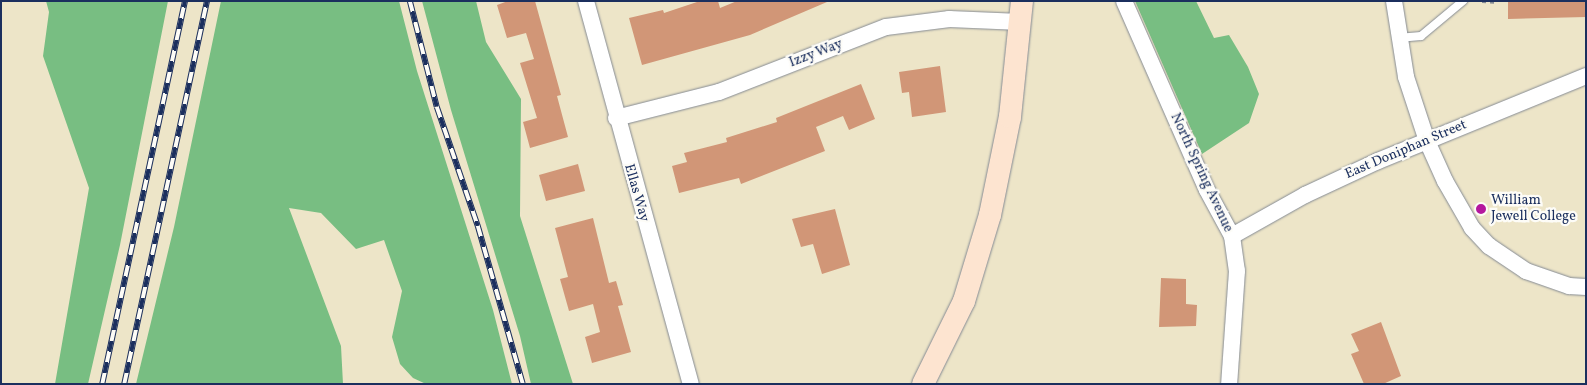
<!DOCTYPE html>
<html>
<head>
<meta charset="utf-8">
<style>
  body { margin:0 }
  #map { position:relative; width:1587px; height:385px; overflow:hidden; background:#ede5c8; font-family:Vollkorn,serif }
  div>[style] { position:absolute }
  .forest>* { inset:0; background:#78be82 }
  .building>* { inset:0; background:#d19677 }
  .path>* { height:3px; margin-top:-1.5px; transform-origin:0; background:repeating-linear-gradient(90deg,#848a93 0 4px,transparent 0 8px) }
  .roads { filter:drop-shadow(0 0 1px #848a93) drop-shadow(0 0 1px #848a93) }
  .service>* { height:8px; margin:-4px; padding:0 4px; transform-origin:4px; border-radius:4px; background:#fff }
  .minor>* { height:16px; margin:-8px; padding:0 8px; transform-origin:8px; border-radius:8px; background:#fff }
  .secondary>* { height:22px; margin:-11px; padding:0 11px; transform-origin:11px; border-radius:11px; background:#fde4d0 }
  .rail>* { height:5.5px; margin-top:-2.75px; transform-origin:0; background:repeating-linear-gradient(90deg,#fdfcf7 0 11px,#1b2f5e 0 22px); box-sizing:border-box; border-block:1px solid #1b2f5e }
  .dots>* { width:14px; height:14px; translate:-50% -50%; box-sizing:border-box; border:2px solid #fdfcf7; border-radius:50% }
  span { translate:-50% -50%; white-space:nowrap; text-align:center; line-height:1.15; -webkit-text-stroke:4.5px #fdfcf7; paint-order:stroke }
  .street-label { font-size:14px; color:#1b2f5e }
  .poi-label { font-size:14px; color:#1b2f5e }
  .left { translate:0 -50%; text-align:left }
  .frame { position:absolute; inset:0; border:2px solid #1b2f5e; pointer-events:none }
</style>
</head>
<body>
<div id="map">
  <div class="forest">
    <div style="clip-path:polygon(46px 1px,168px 1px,120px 245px,88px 384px,55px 384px,89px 188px,43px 56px,49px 12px)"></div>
    <div style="clip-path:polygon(221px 1px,399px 1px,417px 71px,493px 310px,512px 384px,426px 384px,413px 378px,400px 364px,392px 337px,402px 291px,384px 240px,356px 249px,321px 213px,289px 208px,341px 346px,343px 384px,136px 384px,174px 227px)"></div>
    <div style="clip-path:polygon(422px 1px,476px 1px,486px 42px,521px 99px,520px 216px,573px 384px,531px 384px,520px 336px,451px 110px)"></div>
    <div style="clip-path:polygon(1135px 1px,1196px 1px,1214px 38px,1229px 35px,1248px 67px,1259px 94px,1249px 123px,1202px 154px)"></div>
  </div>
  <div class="building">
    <div style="clip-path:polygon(508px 1px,535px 1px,561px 95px,557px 96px,568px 137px,530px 148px,523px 122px,537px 118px,520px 63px,534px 59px,526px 33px,507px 38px,497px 5px)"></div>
    <div style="clip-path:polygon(700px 1px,718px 1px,720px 8px,737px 1px,827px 2px,750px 35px,642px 65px,629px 18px,663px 10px,664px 13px)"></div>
    <div style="clip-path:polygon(1508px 1px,1586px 1px,1586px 17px,1508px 19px)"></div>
    <div style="clip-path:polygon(940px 66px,946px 112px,912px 117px,909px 92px,902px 93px,899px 72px)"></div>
    <div style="clip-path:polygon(861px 84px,875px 119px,849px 130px,843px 116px,816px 127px,825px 151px,741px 184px,739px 178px,679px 193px,672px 166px,687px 162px,684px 153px,727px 142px,726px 138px,777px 122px,776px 118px)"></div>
    <div style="clip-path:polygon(578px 164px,585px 191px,546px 201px,539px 175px)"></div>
    <div style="clip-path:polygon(835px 209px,850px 265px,822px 274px,813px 244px,801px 247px,792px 219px)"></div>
    <div style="clip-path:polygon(593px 218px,609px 283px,616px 281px,623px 305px,618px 306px,631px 352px,592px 363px,585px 337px,600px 332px,593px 304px,569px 311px,560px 279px,568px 277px,555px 228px)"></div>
    <div style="clip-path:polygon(1161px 278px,1186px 279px,1186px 304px,1197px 305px,1196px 326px,1159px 327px)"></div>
    <div style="clip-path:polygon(1381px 322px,1401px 376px,1383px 384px,1364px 384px,1351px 354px,1359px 351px,1351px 334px)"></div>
  </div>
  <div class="path">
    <div style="left:1482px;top:1px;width:16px;rotate:4deg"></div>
  </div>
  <div class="roads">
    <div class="service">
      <div style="left:1398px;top:38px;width:23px;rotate:-5deg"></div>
      <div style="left:1421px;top:36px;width:55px;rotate:-39.8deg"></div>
    </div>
    <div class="minor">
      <div style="left:586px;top:1px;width:397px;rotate:74.7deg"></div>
      <div style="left:1124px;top:1px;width:206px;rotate:66.3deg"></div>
      <div style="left:1207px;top:190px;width:52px;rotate:61.5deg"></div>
      <div style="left:1232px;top:236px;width:35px;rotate:82deg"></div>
      <div style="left:1237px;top:271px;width:113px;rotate:94deg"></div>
      <div style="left:1394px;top:1px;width:77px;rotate:81deg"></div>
      <div style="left:1406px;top:77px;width:67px;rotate:71.8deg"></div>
      <div style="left:1427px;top:141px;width:44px;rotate:65.8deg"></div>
      <div style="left:1445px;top:181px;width:54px;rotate:60.1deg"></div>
      <div style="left:1472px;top:228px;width:25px;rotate:47deg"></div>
      <div style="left:1489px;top:246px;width:45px;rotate:34deg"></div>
      <div style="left:1526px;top:271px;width:46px;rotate:19.2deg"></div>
      <div style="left:1569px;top:286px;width:17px;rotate:3deg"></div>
      <div style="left:616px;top:118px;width:106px;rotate:-14.2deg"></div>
      <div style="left:719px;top:92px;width:179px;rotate:-21.3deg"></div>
      <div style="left:886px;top:27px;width:64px;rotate:-7.2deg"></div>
      <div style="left:949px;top:19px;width:72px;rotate:2.4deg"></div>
      <div style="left:1232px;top:236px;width:84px;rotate:-29.3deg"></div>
      <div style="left:1305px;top:195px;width:81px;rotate:-25deg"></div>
      <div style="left:1378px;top:161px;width:225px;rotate:-22.2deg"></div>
    </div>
    <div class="secondary">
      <div style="left:923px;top:384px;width:93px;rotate:-63.7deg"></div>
      <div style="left:964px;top:301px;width:90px;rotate:-73.2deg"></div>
      <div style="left:990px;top:215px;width:100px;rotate:-78.5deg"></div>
      <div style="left:1010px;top:117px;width:117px;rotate:-84.1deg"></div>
    </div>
  </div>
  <div class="rail">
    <div style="left:410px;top:1px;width:109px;rotate:75.7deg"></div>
    <div style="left:437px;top:107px;width:126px;rotate:71deg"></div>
    <div style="left:478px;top:226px;width:164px;rotate:74.1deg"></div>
    <div style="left:102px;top:384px;width:392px;rotate:-77.8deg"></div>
    <div style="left:124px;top:384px;width:392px;rotate:-77.8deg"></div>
  </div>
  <div class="dots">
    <div style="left:1481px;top:209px;background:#b5179e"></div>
  </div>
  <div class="street-label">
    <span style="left:816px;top:54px;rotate:-21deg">Izzy Way</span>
    <span style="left:1406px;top:150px;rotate:-23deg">East Doniphan Street</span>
    <span style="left:1201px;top:173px;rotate:65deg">North Spring Avenue</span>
    <span style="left:636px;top:193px;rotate:74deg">Ellas Way</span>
  </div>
  <div class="poi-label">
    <span class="left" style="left:1491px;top:209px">William<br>Jewell College</span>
  </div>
  <div class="frame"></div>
</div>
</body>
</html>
